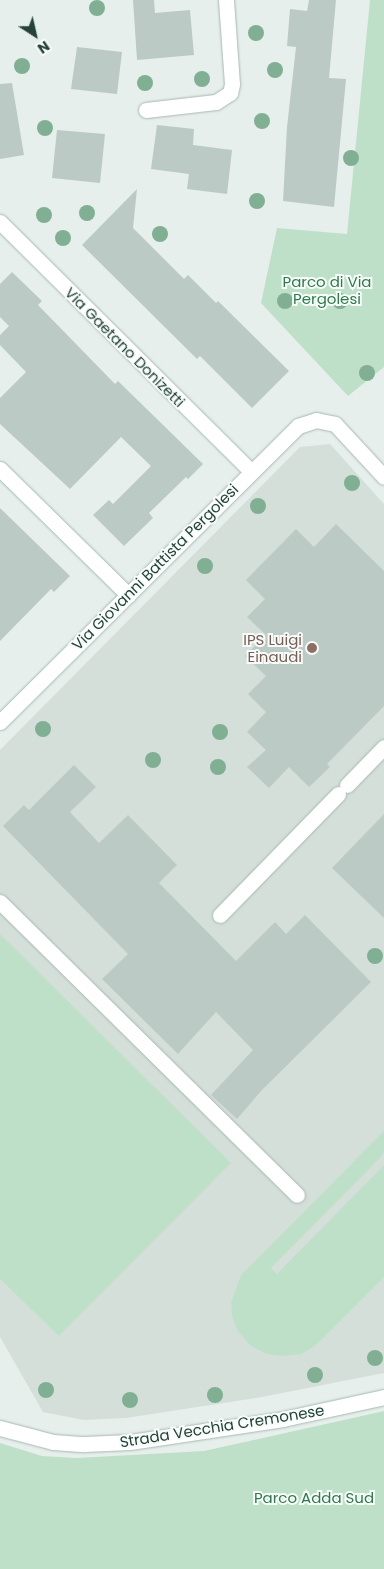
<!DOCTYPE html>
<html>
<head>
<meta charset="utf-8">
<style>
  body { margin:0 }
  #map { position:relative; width:384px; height:1569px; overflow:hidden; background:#e6efeb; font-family:Poppins,sans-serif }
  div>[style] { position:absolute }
  .built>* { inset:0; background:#d4dfda }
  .green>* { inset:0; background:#bfe0c8 }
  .building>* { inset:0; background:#bbcac4 }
  .roads { filter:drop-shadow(0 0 1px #a8b8b2) drop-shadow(0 0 1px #a8b8b2) }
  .minor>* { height:15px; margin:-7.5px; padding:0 7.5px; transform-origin:7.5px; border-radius:7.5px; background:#fff }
  .trees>* { width:16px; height:16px; margin:-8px; border-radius:50%; background:#80af93 }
  .dots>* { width:14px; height:14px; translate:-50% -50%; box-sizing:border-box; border:2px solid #f7fbf9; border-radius:50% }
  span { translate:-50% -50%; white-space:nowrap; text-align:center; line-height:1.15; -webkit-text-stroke:4px #f7fbf9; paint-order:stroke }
  .park-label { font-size:15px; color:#2d7a4b }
  .street-label { font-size:15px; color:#24423a }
  .education-label { font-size:15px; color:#785e54 }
  .right { translate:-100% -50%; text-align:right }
  .north { position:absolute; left:10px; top:10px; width:50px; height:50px; -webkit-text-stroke:4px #f7fbf9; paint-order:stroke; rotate:145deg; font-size:14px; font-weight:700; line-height:20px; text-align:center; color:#24423a }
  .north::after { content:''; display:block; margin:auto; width:18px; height:22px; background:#24423a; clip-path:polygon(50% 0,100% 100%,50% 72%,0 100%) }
</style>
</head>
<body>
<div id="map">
  <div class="built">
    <div style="clip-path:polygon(330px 444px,384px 504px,384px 1373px,262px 1397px,126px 1418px,84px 1420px,43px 1412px,0 1337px,0 750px,300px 447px)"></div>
  </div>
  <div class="green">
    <div style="clip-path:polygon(370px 0,384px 0,384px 367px,348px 396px,261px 303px,277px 228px,347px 234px)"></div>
    <div style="clip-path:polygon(0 934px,231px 1163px,59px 1336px,0 1279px)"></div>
    <div style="clip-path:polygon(384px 1131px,384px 1152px,380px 1158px,271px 1268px,277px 1274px,384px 1165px,384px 1277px,315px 1346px,301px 1354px,283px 1356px,266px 1354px,250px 1345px,237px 1330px,232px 1316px,231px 1303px,241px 1275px)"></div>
    <div style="clip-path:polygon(384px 1411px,384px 1569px,0 1569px,0 1443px,42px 1456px,77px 1458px,204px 1451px)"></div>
  </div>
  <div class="building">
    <div style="clip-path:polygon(133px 0,154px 0,155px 13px,190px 10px,194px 55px,137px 60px)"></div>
    <div style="clip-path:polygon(309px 0,336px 0,329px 78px,346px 79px,334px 207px,283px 201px,287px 127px,296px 47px,287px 46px,290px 9px,307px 11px)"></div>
    <div style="clip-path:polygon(77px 47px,122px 52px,117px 94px,71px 89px)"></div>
    <div style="clip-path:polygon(12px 83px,24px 155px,0 159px,0 84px)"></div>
    <div style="clip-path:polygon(157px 125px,194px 129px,193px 145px,232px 150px,227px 194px,187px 189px,189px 174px,151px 169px)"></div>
    <div style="clip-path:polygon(57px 130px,105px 134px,100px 183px,52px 178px)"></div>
    <div style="clip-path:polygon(137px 189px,133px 228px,184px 279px,188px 275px,216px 303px,218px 301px,289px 371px,252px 408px,200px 356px,197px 359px,82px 245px)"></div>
    <div style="clip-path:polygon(12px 272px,42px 301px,38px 305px,115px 384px,118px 381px,203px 464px,188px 479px,186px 477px,149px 513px,153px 518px,124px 546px,93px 515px,109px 500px,113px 504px,151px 466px,121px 437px,70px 489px,0 424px,0 398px,26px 372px,0 345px,0 335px,9px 326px,0 317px,0 284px)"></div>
    <div style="clip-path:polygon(0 508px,70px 576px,54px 592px,51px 589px,0 641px)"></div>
    <div style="clip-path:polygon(336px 524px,384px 571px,384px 706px,327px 764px,330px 767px,309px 787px,289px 767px,269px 788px,247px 767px,266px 750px,247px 732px,266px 712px,248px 694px,266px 676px,245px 656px,266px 635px,247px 617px,265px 599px,246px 580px,296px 529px,314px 547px)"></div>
    <div style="clip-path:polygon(74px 765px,96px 787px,70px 812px,99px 843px,128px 815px,177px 865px,159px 883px,236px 961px,275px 922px,286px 934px,305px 915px,371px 982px,262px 1090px,237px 1119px,211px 1095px,253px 1050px,216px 1012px,178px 1054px,102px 979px,128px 954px,3px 826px,24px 805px,29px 810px)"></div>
    <div style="clip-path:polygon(384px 814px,384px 918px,332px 868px)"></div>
  </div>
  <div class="roads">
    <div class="minor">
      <div style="left:146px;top:110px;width:70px;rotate:-6.5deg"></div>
      <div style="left:216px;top:102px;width:17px;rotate:-33deg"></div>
      <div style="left:230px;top:93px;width:9px;rotate:-77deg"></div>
      <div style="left:232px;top:84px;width:84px;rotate:-94.1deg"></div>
      <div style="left:0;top:222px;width:354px;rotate:44.8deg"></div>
      <div style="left:0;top:469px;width:180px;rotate:44.5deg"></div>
      <div style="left:0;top:722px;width:420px;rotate:-44.8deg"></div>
      <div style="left:298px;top:426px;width:19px;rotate:-18deg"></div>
      <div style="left:316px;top:420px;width:19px;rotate:12deg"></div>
      <div style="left:335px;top:424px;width:72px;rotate:47.2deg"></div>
      <div style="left:347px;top:785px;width:53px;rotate:-45.8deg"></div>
      <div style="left:0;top:902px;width:417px;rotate:44.6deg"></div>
      <div style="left:220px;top:915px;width:169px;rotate:-45.7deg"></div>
      <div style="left:0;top:1428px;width:55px;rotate:14.8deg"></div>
      <div style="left:53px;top:1442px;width:31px;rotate:4deg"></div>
      <div style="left:84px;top:1444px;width:46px;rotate:-2.5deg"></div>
      <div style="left:130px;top:1442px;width:155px;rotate:-8.5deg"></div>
      <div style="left:283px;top:1419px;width:103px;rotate:-12.3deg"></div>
    </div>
  </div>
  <div class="trees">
    <div style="left:97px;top:8px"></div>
    <div style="left:256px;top:33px"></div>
    <div style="left:22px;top:66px"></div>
    <div style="left:275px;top:70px"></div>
    <div style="left:202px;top:79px"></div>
    <div style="left:145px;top:83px"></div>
    <div style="left:262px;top:121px"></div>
    <div style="left:45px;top:128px"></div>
    <div style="left:351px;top:158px"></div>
    <div style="left:257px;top:201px"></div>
    <div style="left:87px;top:213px"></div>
    <div style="left:44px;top:215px"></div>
    <div style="left:160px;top:234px"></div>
    <div style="left:63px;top:238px"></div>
    <div style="left:285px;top:301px"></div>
    <div style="left:340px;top:301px"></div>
    <div style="left:367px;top:373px"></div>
    <div style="left:352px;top:483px"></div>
    <div style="left:258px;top:506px"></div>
    <div style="left:205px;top:566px"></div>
    <div style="left:43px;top:729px"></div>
    <div style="left:220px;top:732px"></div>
    <div style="left:153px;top:760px"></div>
    <div style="left:218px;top:767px"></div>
    <div style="left:375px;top:956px"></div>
    <div style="left:375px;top:1358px"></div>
    <div style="left:315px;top:1375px"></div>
    <div style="left:46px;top:1390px"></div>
    <div style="left:215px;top:1395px"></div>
    <div style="left:130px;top:1400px"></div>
  </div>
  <div class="dots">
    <div style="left:312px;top:648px;background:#8d6e63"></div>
  </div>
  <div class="park-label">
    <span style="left:327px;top:290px">Parco di Via<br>Pergolesi</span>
    <span style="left:314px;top:1498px">Parco Adda Sud</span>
  </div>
  <div class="street-label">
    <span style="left:125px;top:347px;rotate:45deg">Via Gaetano Donizetti</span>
    <span style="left:155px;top:567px;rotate:-45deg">Via Giovanni Battista Pergolesi</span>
    <span style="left:222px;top:1426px;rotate:-9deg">Strada Vecchia Cremonese</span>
  </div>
  <div class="education-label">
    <span class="right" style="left:302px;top:648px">IPS Luigi<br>Einaudi</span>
  </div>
  <div class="north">N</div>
</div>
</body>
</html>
